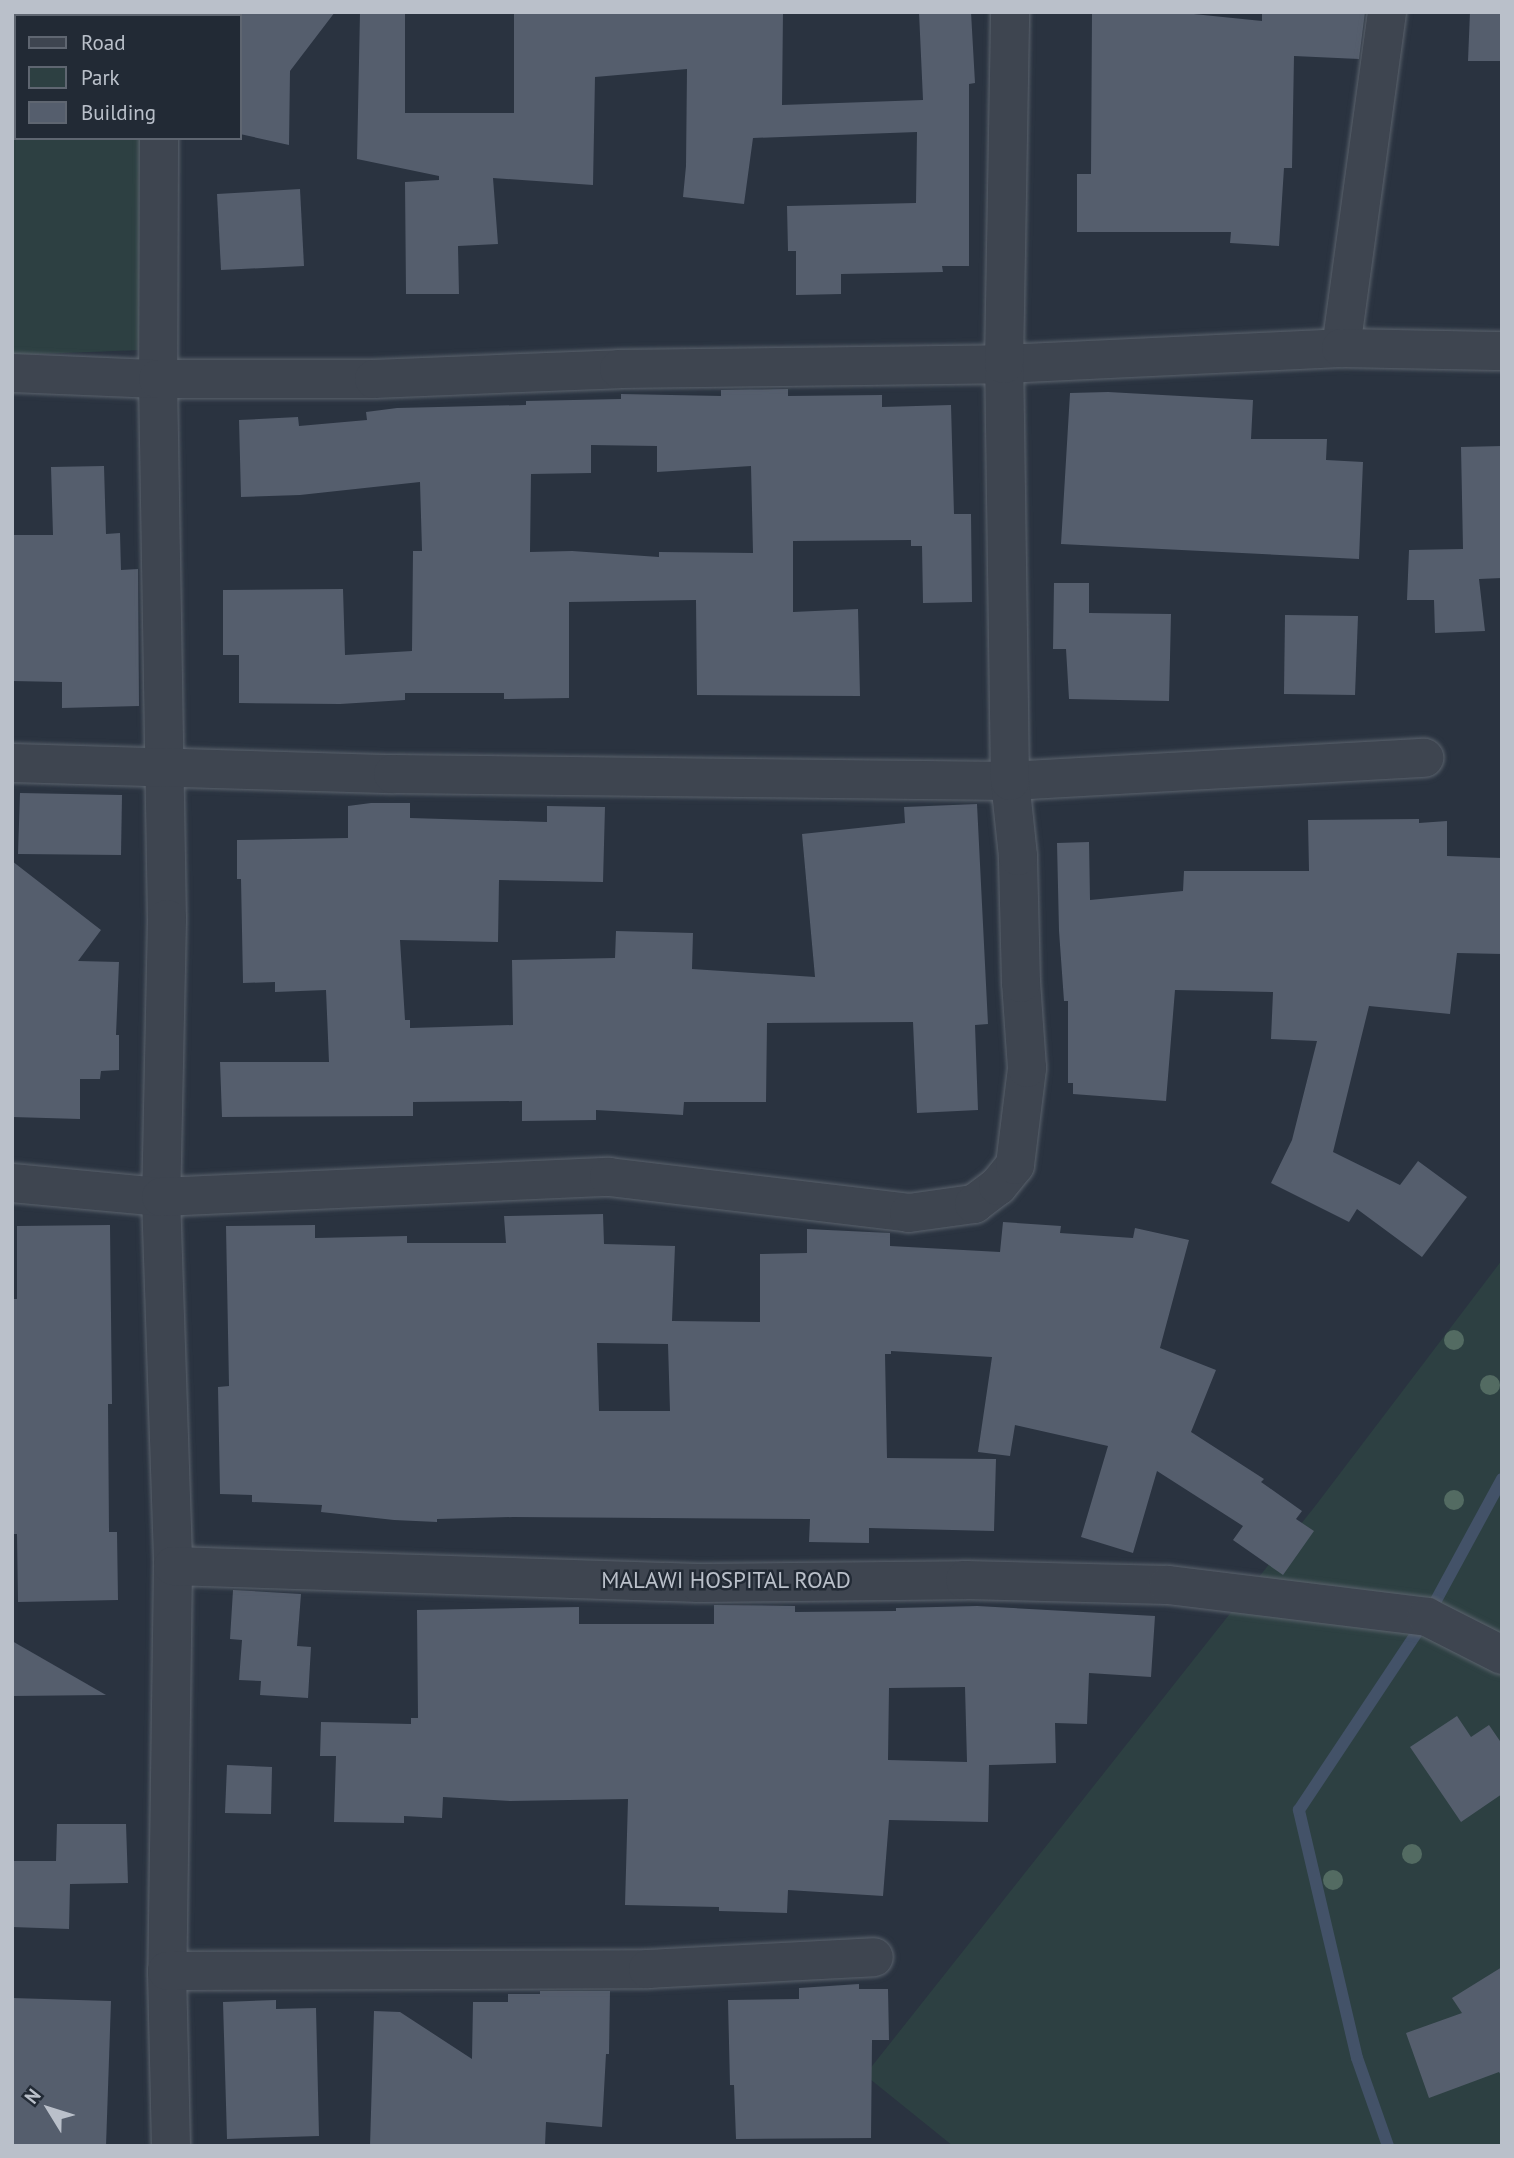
<!DOCTYPE html>
<html>
<head>
<meta charset="utf-8">
<style>
  body { margin:0 }
  #map { position:relative; width:1514px; height:2158px; overflow:hidden; background:#2a3340; font-family:"PT Sans",sans-serif }
  div>[style] { position:absolute }
  .green>* { inset:0; background:#2d4042 }
  .stream>* { height:12px; margin:-6px; padding:0 6px; transform-origin:6px; border-radius:6px; background:#435268 }
  .building>* { inset:0; background:#555e6d }
  .roads { filter:drop-shadow(0 0 2px #5b636d) drop-shadow(0 0 2px #5b636d) }
  .minor>* { height:38px; margin:-19px; padding:0 19px; transform-origin:19px; border-radius:19px; background:#3e4550 }
  .trees>* { width:20px; height:20px; margin:-10px; border-radius:50%; background:#536b62 }
  span { translate:-50% -50%; white-space:nowrap; text-align:center; line-height:1.15; -webkit-text-stroke:5px #222a35; paint-order:stroke }
  .street-label { font-size:23px; color:#bac0ca }
  .frame { position:absolute; inset:0; border:14px solid #bac0ca; pointer-events:none }
  .legend { position:absolute; left:14px; top:14px; width:228px; height:126px; box-sizing:border-box; background:#222a35; border:2px solid #5f6671; margin:0; padding:9px 12px; list-style:none; font-size:21px; color:#bac0ca }
  .legend li { display:flex; align-items:center; gap:14px; height:35px }
  .legend b { width:35px; border:2px solid #5f6671 }
  .north { position:absolute; left:14px; top:2074px; width:70px; height:70px; -webkit-text-stroke:5px #222a35; paint-order:stroke; rotate:308deg; font-size:19px; font-weight:700; line-height:28px; text-align:center; color:#bac0ca }
  .north::after { content:''; display:block; margin:auto; width:24px; height:32px; background:#bac0ca; clip-path:polygon(50% 0,100% 100%,50% 72%,0 100%) }
</style>
</head>
<body>
<div id="map">
  <div class="green">
    <div style="clip-path:polygon(12px 12px,151px 12px,152px 16px,16px 16px,16px 138px,159px 138px,141px 350px,12px 355px)"></div>
    <div style="clip-path:polygon(1502px 1260px,1502px 2146px,953px 2146px,865px 2075px,1316px 1505px)"></div>
  </div>
  <div class="stream">
    <div style="left:1388px;top:2146px;width:93px;rotate:-109.4deg"></div>
    <div style="left:1357px;top:2058px;width:255px;rotate:-103.2deg"></div>
    <div style="left:1299px;top:1810px;width:232px;rotate:-56.4deg"></div>
    <div style="left:1427px;top:1617px;width:157px;rotate:-61.5deg"></div>
  </div>
  <div class="building">
    <div style="clip-path:polygon(240px 12px,335px 12px,290px 71px,289px 145px,240px 134px)"></div>
    <div style="clip-path:polygon(360px 12px,405px 12px,405px 113px,514px 113px,514px 12px,783px 12px,782px 105px,923px 100px,919px 12px,971px 12px,975px 83px,969px 84px,969px 266px,942px 266px,943px 272px,841px 274px,841px 294px,796px 295px,796px 251px,788px 251px,787px 206px,916px 203px,917px 132px,753px 138px,744px 204px,683px 197px,686px 166px,687px 69px,595px 77px,593px 185px,493px 178px,498px 244px,458px 246px,459px 294px,406px 294px,405px 182px,439px 180px,439px 176px,357px 159px)"></div>
    <div style="clip-path:polygon(1092px 12px,1174px 12px,1262px 21px,1262px 12px,1365px 12px,1359px 59px,1294px 56px,1292px 168px,1284px 168px,1279px 246px,1230px 243px,1231px 232px,1077px 232px,1077px 174px,1091px 174px)"></div>
    <div style="clip-path:polygon(1470px 12px,1502px 12px,1502px 61px,1468px 61px)"></div>
    <div style="clip-path:polygon(300px 189px,304px 266px,221px 270px,217px 194px)"></div>
    <div style="clip-path:polygon(evenodd,788px 389px,788px 396px,882px 395px,882px 407px,951px 405px,954px 514px,971px 514px,972px 602px,923px 603px,922px 546px,911px 546px,911px 540px,793px 541px,793px 612px,858px 609px,860px 696px,697px 695px,696px 600px,569px 602px,569px 698px,504px 699px,504px 693px,405px 693px,405px 700px,340px 704px,239px 703px,239px 655px,223px 655px,223px 590px,343px 589px,345px 655px,412px 651px,413px 551px,422px 551px,420px 482px,300px 495px,241px 497px,239px 420px,298px 417px,299px 426px,367px 420px,366px 412px,397px 408px,526px 405px,526px 401px,621px 399px,621px 394px,721px 396px,721px 390px,788px 389px,591px 445px,657px 446px,657px 472px,751px 466px,753px 553px,659px 552px,659px 557px,572px 551px,530px 552px,531px 474px,591px 473px,591px 445px)"></div>
    <div style="clip-path:polygon(1108px 392px,1253px 400px,1251px 439px,1327px 439px,1326px 460px,1363px 462px,1359px 559px,1061px 544px,1070px 393px)"></div>
    <div style="clip-path:polygon(1502px 446px,1502px 578px,1479px 579px,1485px 631px,1435px 633px,1434px 600px,1407px 600px,1409px 550px,1463px 549px,1461px 447px)"></div>
    <div style="clip-path:polygon(104px 466px,106px 534px,120px 533px,121px 570px,138px 569px,139px 706px,62px 708px,62px 682px,12px 681px,12px 535px,53px 535px,51px 467px)"></div>
    <div style="clip-path:polygon(1054px 583px,1089px 583px,1089px 613px,1171px 614px,1169px 701px,1069px 699px,1066px 649px,1053px 649px)"></div>
    <div style="clip-path:polygon(1285px 615px,1358px 616px,1355px 695px,1284px 694px)"></div>
    <div style="clip-path:polygon(20px 793px,122px 795px,121px 855px,18px 854px)"></div>
    <div style="clip-path:polygon(371px 803px,410px 803px,410px 818px,547px 822px,547px 806px,605px 807px,603px 882px,499px 880px,498px 942px,400px 940px,405px 1020px,410px 1020px,410px 1028px,513px 1025px,512px 960px,615px 958px,616px 931px,693px 933px,692px 969px,815px 977px,802px 834px,905px 823px,904px 807px,977px 804px,988px 1024px,975px 1025px,978px 1110px,917px 1113px,913px 1022px,767px 1023px,766px 1102px,684px 1102px,683px 1115px,596px 1110px,596px 1120px,522px 1121px,522px 1101px,413px 1102px,413px 1116px,222px 1117px,220px 1062px,329px 1062px,326px 990px,275px 992px,275px 982px,243px 983px,241px 879px,237px 879px,237px 840px,348px 838px,348px 806px)"></div>
    <div style="clip-path:polygon(1419px 819px,1419px 823px,1447px 821px,1447px 856px,1502px 858px,1502px 954px,1457px 953px,1450px 1014px,1369px 1006px,1333px 1152px,1400px 1185px,1418px 1161px,1467px 1197px,1422px 1257px,1357px 1209px,1349px 1222px,1271px 1183px,1292px 1140px,1317px 1041px,1271px 1039px,1273px 992px,1175px 990px,1166px 1101px,1073px 1094px,1073px 1083px,1068px 1083px,1068px 1001px,1064px 1001px,1059px 931px,1057px 843px,1089px 842px,1090px 900px,1183px 891px,1184px 871px,1309px 871px,1308px 820px)"></div>
    <div style="clip-path:polygon(12px 861px,101px 930px,78px 961px,119px 962px,116px 1035px,119px 1035px,119px 1070px,101px 1071px,100px 1079px,80px 1079px,80px 1119px,12px 1117px)"></div>
    <div style="clip-path:polygon(evenodd,603px 1214px,604px 1244px,675px 1246px,672px 1321px,760px 1322px,760px 1254px,807px 1253px,807px 1229px,890px 1233px,890px 1246px,1000px 1252px,1003px 1222px,1061px 1226px,1060px 1233px,1133px 1238px,1135px 1228px,1189px 1240px,1160px 1348px,1216px 1370px,1191px 1432px,1264px 1479px,1261px 1482px,1302px 1511px,1296px 1519px,1314px 1531px,1283px 1575px,1233px 1540px,1243px 1526px,1157px 1471px,1133px 1553px,1081px 1537px,1108px 1446px,1015px 1425px,1010px 1456px,978px 1452px,992px 1357px,891px 1351px,891px 1354px,885px 1354px,887px 1458px,996px 1459px,994px 1531px,869px 1528px,869px 1543px,809px 1542px,810px 1519px,513px 1517px,437px 1519px,437px 1522px,394px 1520px,321px 1512px,322px 1505px,252px 1502px,252px 1495px,220px 1494px,218px 1387px,229px 1386px,226px 1226px,315px 1225px,315px 1238px,407px 1236px,407px 1243px,506px 1243px,504px 1216px,603px 1214px,597px 1343px,668px 1344px,670px 1411px,599px 1411px,597px 1343px)"></div>
    <div style="clip-path:polygon(110px 1225px,112px 1404px,108px 1404px,109px 1532px,117px 1532px,118px 1600px,18px 1602px,17px 1534px,12px 1534px,12px 1299px,17px 1299px,17px 1226px)"></div>
    <div style="clip-path:polygon(233px 1590px,301px 1594px,297px 1646px,311px 1647px,308px 1698px,260px 1695px,261px 1681px,239px 1680px,242px 1640px,230px 1639px)"></div>
    <div style="clip-path:polygon(evenodd,714px 1605px,795px 1606px,795px 1612px,896px 1611px,896px 1608px,977px 1606px,1155px 1616px,1151px 1677px,1089px 1673px,1087px 1724px,1055px 1723px,1056px 1763px,989px 1765px,988px 1822px,889px 1820px,883px 1896px,788px 1890px,787px 1913px,719px 1911px,719px 1907px,625px 1905px,628px 1799px,510px 1801px,443px 1797px,442px 1818px,404px 1816px,404px 1823px,334px 1822px,336px 1756px,320px 1756px,321px 1722px,411px 1724px,411px 1718px,418px 1718px,417px 1610px,579px 1607px,579px 1624px,714px 1624px,714px 1605px,965px 1687px,967px 1762px,888px 1760px,889px 1688px,965px 1687px)"></div>
    <div style="clip-path:polygon(12px 1641px,106px 1695px,12px 1696px)"></div>
    <div style="clip-path:polygon(1457px 1716px,1471px 1737px,1489px 1725px,1502px 1744px,1502px 1794px,1461px 1822px,1410px 1747px)"></div>
    <div style="clip-path:polygon(227px 1765px,272px 1767px,271px 1814px,225px 1813px)"></div>
    <div style="clip-path:polygon(57px 1824px,126px 1824px,128px 1883px,70px 1884px,69px 1929px,12px 1927px,12px 1861px,56px 1861px)"></div>
    <div style="clip-path:polygon(1502px 1967px,1502px 2077px,1499px 2072px,1429px 2098px,1406px 2033px,1462px 2013px,1452px 1998px)"></div>
    <div style="clip-path:polygon(859px 1984px,859px 1989px,888px 1989px,889px 2040px,872px 2040px,871px 2138px,736px 2139px,734px 2085px,730px 2085px,728px 2000px,799px 1999px,799px 1988px)"></div>
    <div style="clip-path:polygon(540px 1991px,610px 1991px,609px 2054px,606px 2054px,602px 2127px,546px 2122px,545px 2146px,370px 2146px,374px 2011px,400px 2012px,472px 2059px,473px 2002px,508px 2002px,508px 1994px,540px 1994px)"></div>
    <div style="clip-path:polygon(12px 1998px,111px 2001px,106px 2146px,12px 2146px)"></div>
    <div style="clip-path:polygon(276px 2000px,276px 2009px,316px 2008px,319px 2136px,227px 2139px,223px 2002px)"></div>
  </div>
  <div class="roads">
    <div class="minor">
      <div style="left:160px;top:16px;width:4px;rotate:-90deg"></div>
      <div style="left:159px;top:138px;width:241px;rotate:90.2deg"></div>
      <div style="left:158px;top:379px;width:540px;rotate:89.05deg"></div>
      <div style="left:167px;top:919px;width:278px;rotate:91.2deg"></div>
      <div style="left:161px;top:1197px;width:369px;rotate:88.1deg"></div>
      <div style="left:173px;top:1566px;width:405px;rotate:90.8deg"></div>
      <div style="left:167px;top:1971px;width:175px;rotate:88.7deg"></div>
      <div style="left:1341px;top:348px;width:339px;rotate:-82.2deg"></div>
      <div style="left:12px;top:373px;width:146px;rotate:2.4deg"></div>
      <div style="left:158px;top:379px;width:216px"></div>
      <div style="left:374px;top:379px;width:245px;rotate:-2.3deg"></div>
      <div style="left:619px;top:369px;width:385px;rotate:-0.7deg"></div>
      <div style="left:1004px;top:364px;width:337px;rotate:-2.7deg"></div>
      <div style="left:1341px;top:348px;width:161px;rotate:1.1deg"></div>
      <div style="left:12px;top:763px;width:381px;rotate:1.7deg"></div>
      <div style="left:393px;top:774px;width:617px;rotate:0.65deg"></div>
      <div style="left:1010px;top:781px;width:415px;rotate:-3.2deg"></div>
      <div style="left:12px;top:1183px;width:150px;rotate:5.4deg"></div>
      <div style="left:161px;top:1197px;width:448px;rotate:-2.6deg"></div>
      <div style="left:609px;top:1177px;width:302px;rotate:6.8deg"></div>
      <div style="left:909px;top:1213px;width:66px;rotate:-7.9deg"></div>
      <div style="left:974px;top:1204px;width:30px;rotate:-37deg"></div>
      <div style="left:998px;top:1186px;width:27px;rotate:-51deg"></div>
      <div style="left:1015px;top:1165px;width:98px;rotate:-82.9deg"></div>
      <div style="left:1027px;top:1068px;width:85px;rotate:-94deg"></div>
      <div style="left:1021px;top:983px;width:127px;rotate:-91.4deg"></div>
      <div style="left:1018px;top:856px;width:75px;rotate:-96.1deg"></div>
      <div style="left:1010px;top:781px;width:417px;rotate:-90.8deg"></div>
      <div style="left:1004px;top:364px;width:352px;rotate:-89deg"></div>
      <div style="left:173px;top:1566px;width:526px;rotate:1.85deg"></div>
      <div style="left:699px;top:1583px;width:266px;rotate:-0.6deg"></div>
      <div style="left:965px;top:1580px;width:203px;rotate:1.4deg"></div>
      <div style="left:1168px;top:1585px;width:261px;rotate:7deg"></div>
      <div style="left:1427px;top:1617px;width:84px;rotate:26.9deg"></div>
      <div style="left:167px;top:1971px;width:481px;rotate:-0.2deg"></div>
      <div style="left:648px;top:1969px;width:226px;rotate:-3deg"></div>
    </div>
  </div>
  <div class="trees">
    <div style="left:1454px;top:1340px"></div>
    <div style="left:1490px;top:1385px"></div>
    <div style="left:1454px;top:1500px"></div>
    <div style="left:1412px;top:1854px"></div>
    <div style="left:1333px;top:1880px"></div>
  </div>
  <div class="street-label">
    <span style="left:726px;top:1580px">MALAWI HOSPITAL ROAD</span>
  </div>
  <div class="frame"></div>
  <ul class="legend">
  <li><b style="height:9px;background:#3e4550"></b>Road</li>
  <li><b style="height:19px;background:#2d4042"></b>Park</li>
  <li><b style="height:19px;background:#555e6d"></b>Building</li>
  </ul>
  <div class="north">N</div>
</div>
</body>
</html>
